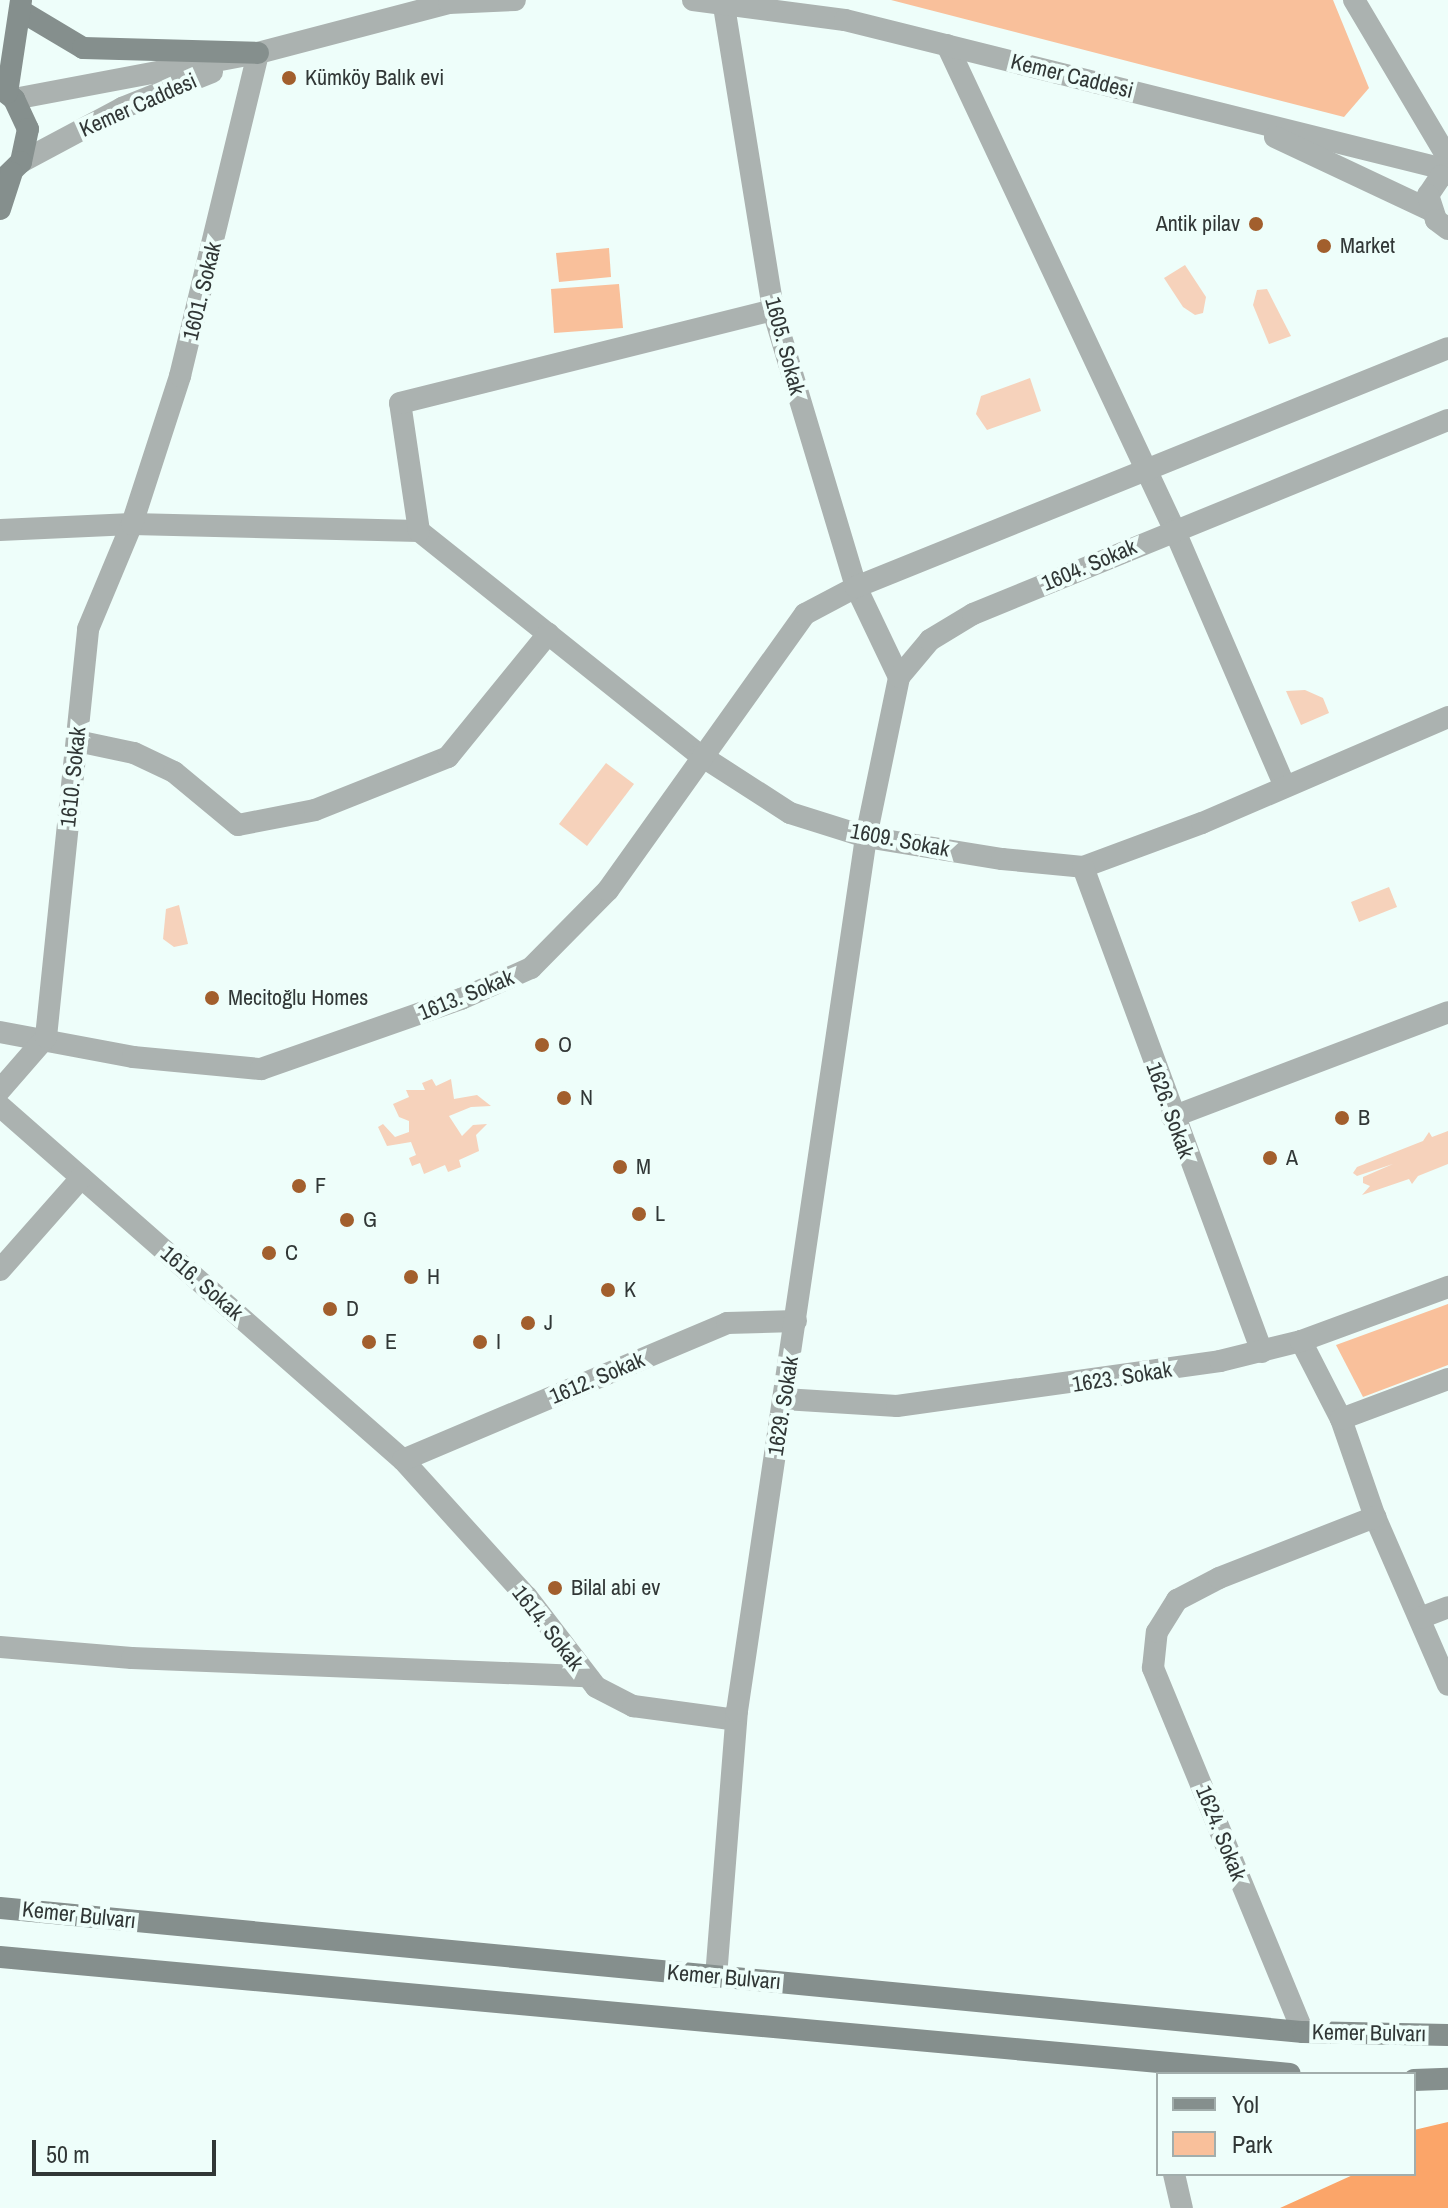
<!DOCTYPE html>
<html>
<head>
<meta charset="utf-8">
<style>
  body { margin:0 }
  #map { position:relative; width:1448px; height:2208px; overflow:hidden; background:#eefefa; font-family:"Archivo Narrow",sans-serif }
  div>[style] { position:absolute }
  .green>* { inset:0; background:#f9c09b }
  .forest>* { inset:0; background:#fba569 }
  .water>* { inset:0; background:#f6d2bb }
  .minor>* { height:22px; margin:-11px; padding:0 11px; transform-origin:11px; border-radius:11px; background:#abb2b0 }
  .tertiary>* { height:22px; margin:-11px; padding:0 11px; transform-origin:11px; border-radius:11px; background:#abb2b0 }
  .secondary>* { height:22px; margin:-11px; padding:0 11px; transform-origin:11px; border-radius:11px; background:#858f8d }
  .dots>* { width:22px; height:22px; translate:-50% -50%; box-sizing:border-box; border:4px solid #eefefa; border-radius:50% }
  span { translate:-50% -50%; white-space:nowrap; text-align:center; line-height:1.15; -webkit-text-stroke:8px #eefefa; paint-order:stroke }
  .street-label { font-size:22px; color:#313736 }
  .poi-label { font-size:22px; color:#313736 }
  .left { translate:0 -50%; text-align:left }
  .right { translate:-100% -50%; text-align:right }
  .legend { position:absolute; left:1156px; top:2072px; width:260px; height:104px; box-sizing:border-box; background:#eefefa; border:2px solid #a2aeac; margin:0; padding:10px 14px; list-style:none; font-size:24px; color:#313736 }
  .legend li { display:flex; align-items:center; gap:16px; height:40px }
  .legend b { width:40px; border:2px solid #a2aeac }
  .scale { position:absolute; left:32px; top:2140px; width:184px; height:36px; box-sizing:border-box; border:4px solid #313736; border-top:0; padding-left:10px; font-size:24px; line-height:28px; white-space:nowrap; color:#313736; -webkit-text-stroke:6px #eefefa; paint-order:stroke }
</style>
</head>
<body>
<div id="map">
  <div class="green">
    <div style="clip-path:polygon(891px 0,1333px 0,1369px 88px,1344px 117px)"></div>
    <div style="clip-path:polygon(609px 248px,611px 277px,559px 282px,556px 253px)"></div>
    <div style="clip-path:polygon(619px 284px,623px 328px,554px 333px,551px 289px)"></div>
    <div style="clip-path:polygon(1448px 1304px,1448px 1365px,1363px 1397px,1336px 1345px)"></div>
  </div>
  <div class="forest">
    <div style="clip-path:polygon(1448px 2122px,1448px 2208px,1280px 2208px,1355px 2174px,1414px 2174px,1414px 2130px)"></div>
  </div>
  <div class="water">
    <div style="clip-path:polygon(1185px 265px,1206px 297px,1203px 313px,1195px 315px,1183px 307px,1164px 278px)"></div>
    <div style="clip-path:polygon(1267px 289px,1291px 336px,1269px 344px,1253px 305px,1257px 290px)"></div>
    <div style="clip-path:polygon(1030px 378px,1041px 411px,987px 430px,976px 414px,981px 396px)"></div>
    <div style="clip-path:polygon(1305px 690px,1323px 698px,1329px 713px,1301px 725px,1286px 691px)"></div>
    <div style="clip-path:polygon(606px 763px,634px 784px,587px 846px,559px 824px)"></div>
    <div style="clip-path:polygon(1389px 887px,1397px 907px,1359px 922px,1351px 902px)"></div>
    <div style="clip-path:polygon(179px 905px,188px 944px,174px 947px,163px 939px,166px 909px)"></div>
    <div style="clip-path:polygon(432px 1079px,436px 1086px,451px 1079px,454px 1099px,477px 1095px,491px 1106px,471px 1107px,449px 1116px,462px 1136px,473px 1125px,487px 1124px,476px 1135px,479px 1151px,459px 1160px,461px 1167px,448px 1172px,445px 1165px,424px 1174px,420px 1163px,412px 1166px,409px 1158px,416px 1155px,411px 1142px,387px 1146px,378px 1127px,383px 1124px,395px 1137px,409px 1132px,409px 1121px,399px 1117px,393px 1104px,409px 1097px,406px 1090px,425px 1090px,422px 1083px)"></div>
    <div style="clip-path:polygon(1448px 1131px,1448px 1164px,1418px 1176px,1412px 1184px,1409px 1179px,1362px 1195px,1370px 1186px,1363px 1183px,1363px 1177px,1393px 1164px,1357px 1176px,1353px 1173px,1357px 1167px,1423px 1141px,1429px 1132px,1432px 1137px)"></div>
  </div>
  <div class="minor">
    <div style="left:723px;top:0;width:314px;rotate:80.8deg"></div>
    <div style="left:773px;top:310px;width:289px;rotate:73.3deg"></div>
    <div style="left:856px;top:587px;width:100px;rotate:64.5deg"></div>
    <div style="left:1354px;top:0;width:184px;rotate:59.3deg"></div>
    <div style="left:947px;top:45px;width:535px;rotate:64.87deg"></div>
    <div style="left:1174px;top:529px;width:279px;rotate:66.7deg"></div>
    <div style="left:0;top:530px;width:132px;rotate:-2.6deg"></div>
    <div style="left:132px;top:524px;width:287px;rotate:1.4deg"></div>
    <div style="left:419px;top:531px;width:359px;rotate:38.6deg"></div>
    <div style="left:700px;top:755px;width:107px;rotate:32.8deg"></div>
    <div style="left:790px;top:813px;width:80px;rotate:17.5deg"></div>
    <div style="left:866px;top:837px;width:138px;rotate:9.2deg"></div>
    <div style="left:1002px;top:859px;width:81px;rotate:5.6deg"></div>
    <div style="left:1083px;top:867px;width:127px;rotate:-20.3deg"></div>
    <div style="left:1202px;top:823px;width:268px;rotate:-23.3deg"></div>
    <div style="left:419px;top:531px;width:129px;rotate:-98.4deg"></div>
    <div style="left:400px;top:403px;width:384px;rotate:-14deg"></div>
    <div style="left:77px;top:741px;width:58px;rotate:11.9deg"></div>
    <div style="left:134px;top:753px;width:44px;rotate:25.4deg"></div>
    <div style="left:174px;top:772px;width:83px;rotate:39.6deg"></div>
    <div style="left:238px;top:825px;width:78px;rotate:-11deg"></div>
    <div style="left:315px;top:810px;width:143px;rotate:-21.7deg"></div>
    <div style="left:448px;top:757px;width:159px;rotate:-50.9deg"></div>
    <div style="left:1083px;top:867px;width:517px;rotate:69.74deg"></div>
    <div style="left:0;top:1032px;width:135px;rotate:10.6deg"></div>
    <div style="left:133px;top:1057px;width:129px;rotate:5.4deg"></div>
    <div style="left:261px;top:1069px;width:212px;rotate:-19.3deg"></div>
    <div style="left:461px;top:999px;width:77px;rotate:-23.9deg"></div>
    <div style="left:531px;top:968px;width:110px;rotate:-45.4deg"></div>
    <div style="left:608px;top:890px;width:339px;rotate:-54.5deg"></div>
    <div style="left:805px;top:614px;width:58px;rotate:-27.9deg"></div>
    <div style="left:856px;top:587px;width:638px;rotate:-21.98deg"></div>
    <div style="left:0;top:1090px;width:70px;rotate:-49deg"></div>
    <div style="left:46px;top:1037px;width:410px;rotate:-84.1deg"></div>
    <div style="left:88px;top:629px;width:114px;rotate:-67.3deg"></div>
    <div style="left:132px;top:524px;width:156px;rotate:-72deg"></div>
    <div style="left:180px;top:376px;width:332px;rotate:-76.4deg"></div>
    <div style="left:0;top:1106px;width:536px;rotate:41.3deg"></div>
    <div style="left:403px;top:1460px;width:185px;rotate:47.9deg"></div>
    <div style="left:527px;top:1597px;width:113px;rotate:52.5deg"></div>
    <div style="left:596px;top:1687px;width:42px;rotate:27.2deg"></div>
    <div style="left:633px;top:1706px;width:104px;rotate:7.7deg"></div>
    <div style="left:1172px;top:1117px;width:295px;rotate:-20.8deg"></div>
    <div style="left:0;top:1270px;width:123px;rotate:-48.6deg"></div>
    <div style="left:1301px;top:1341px;width:88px;rotate:62.9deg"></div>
    <div style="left:1341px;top:1419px;width:104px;rotate:70.9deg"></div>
    <div style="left:1375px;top:1517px;width:183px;rotate:66.5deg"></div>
    <div style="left:784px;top:1399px;width:113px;rotate:3.5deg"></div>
    <div style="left:897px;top:1406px;width:326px;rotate:-7.9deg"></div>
    <div style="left:1220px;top:1361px;width:83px;rotate:-13.9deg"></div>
    <div style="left:1301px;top:1341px;width:157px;rotate:-20.2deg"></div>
    <div style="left:1341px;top:1419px;width:114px;rotate:-20.5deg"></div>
    <div style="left:403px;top:1460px;width:352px;rotate:-22.9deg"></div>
    <div style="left:727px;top:1323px;width:69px;rotate:-1.7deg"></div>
    <div style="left:1420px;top:1618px;width:30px;rotate:-21deg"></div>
    <div style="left:0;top:1647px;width:132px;rotate:4.8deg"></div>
    <div style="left:132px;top:1658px;width:454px;rotate:2.3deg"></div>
    <div style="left:716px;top:1977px;width:267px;rotate:-85.5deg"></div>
    <div style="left:737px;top:1711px;width:883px;rotate:-81.6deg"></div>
    <div style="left:866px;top:837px;width:163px;rotate:-78.3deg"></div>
    <div style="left:899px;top:677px;width:48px;rotate:-50deg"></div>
    <div style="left:930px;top:640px;width:50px;rotate:-31.2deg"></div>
    <div style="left:973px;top:614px;width:513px;rotate:-22.22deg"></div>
    <div style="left:1303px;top:2032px;width:394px;rotate:-112.4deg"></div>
    <div style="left:1153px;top:1668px;width:36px;rotate:-84deg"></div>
    <div style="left:1157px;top:1632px;width:38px;rotate:-58deg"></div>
    <div style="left:1177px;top:1600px;width:47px;rotate:-27.6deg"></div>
    <div style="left:1219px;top:1578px;width:168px;rotate:-21.4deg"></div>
    <div style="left:1174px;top:2174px;width:35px;rotate:77deg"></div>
  </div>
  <div class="tertiary">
    <div style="left:693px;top:0;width:153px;rotate:7.5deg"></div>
    <div style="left:845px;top:20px;width:621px;rotate:13.97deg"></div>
    <div style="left:14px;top:99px;width:248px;rotate:-10.7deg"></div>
    <div style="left:258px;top:53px;width:197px;rotate:-14.7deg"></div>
    <div style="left:449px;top:3px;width:66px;rotate:-2.6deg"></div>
    <div style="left:1275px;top:137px;width:174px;rotate:25.2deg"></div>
    <div style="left:21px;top:162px;width:115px;rotate:-28.1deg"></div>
    <div style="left:122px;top:108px;width:97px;rotate:-21.8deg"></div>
    <div style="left:1448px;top:174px;width:7px;rotate:164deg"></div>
    <div style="left:1441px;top:176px;width:23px;rotate:124deg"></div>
    <div style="left:1428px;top:195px;width:26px;rotate:72deg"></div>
    <div style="left:1436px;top:220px;width:15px;rotate:37deg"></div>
  </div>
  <div class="secondary">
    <div style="left:21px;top:11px;width:72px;rotate:30.8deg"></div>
    <div style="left:83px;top:48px;width:175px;rotate:1.6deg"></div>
    <div style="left:0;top:88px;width:18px;rotate:38deg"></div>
    <div style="left:14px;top:99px;width:33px;rotate:65deg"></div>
    <div style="left:28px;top:129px;width:34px;rotate:102deg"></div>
    <div style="left:21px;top:162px;width:29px;rotate:136deg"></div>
    <div style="left:7px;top:93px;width:94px;rotate:-81.4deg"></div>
    <div style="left:0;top:209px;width:38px;rotate:-72deg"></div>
    <div style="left:0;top:1908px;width:1309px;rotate:5.44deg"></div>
    <div style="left:1303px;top:2032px;width:145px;rotate:1.2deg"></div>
    <div style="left:0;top:1957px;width:1295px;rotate:5.18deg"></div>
    <div style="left:1414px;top:2080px;width:34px;rotate:-2deg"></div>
  </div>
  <div class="dots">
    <div style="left:289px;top:78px;background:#a25f2d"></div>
    <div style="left:1256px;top:224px;background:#a25f2d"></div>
    <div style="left:1324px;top:246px;background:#a25f2d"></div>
    <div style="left:212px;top:998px;background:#a25f2d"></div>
    <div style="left:542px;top:1045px;background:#a25f2d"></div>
    <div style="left:564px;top:1098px;background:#a25f2d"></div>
    <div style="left:1342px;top:1118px;background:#a25f2d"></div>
    <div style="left:1270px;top:1158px;background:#a25f2d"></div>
    <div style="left:620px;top:1167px;background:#a25f2d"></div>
    <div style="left:299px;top:1186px;background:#a25f2d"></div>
    <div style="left:639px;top:1214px;background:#a25f2d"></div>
    <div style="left:347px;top:1220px;background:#a25f2d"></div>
    <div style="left:269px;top:1253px;background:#a25f2d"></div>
    <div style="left:411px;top:1277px;background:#a25f2d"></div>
    <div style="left:608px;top:1290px;background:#a25f2d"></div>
    <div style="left:330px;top:1309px;background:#a25f2d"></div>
    <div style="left:528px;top:1323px;background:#a25f2d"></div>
    <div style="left:369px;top:1342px;background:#a25f2d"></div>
    <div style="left:480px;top:1342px;background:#a25f2d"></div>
    <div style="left:555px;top:1588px;background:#a25f2d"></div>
  </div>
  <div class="street-label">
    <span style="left:1072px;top:76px;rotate:14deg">Kemer Caddesi</span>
    <span style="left:138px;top:105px;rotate:-24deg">Kemer Caddesi</span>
    <span style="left:202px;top:291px;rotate:-76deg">1601. Sokak</span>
    <span style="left:785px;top:346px;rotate:75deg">1605. Sokak</span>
    <span style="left:1089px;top:565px;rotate:-23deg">1604. Sokak</span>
    <span style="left:73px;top:777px;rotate:-84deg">1610. Sokak</span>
    <span style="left:900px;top:840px;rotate:11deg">1609. Sokak</span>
    <span style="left:466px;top:995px;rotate:-22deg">1613. Sokak</span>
    <span style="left:1170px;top:1110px;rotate:70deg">1626. Sokak</span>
    <span style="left:202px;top:1283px;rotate:41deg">1616. Sokak</span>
    <span style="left:1122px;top:1377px;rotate:-9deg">1623. Sokak</span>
    <span style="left:597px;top:1378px;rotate:-23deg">1612. Sokak</span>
    <span style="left:783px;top:1406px;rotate:-81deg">1629. Sokak</span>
    <span style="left:548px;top:1628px;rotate:52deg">1614. Sokak</span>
    <span style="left:1221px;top:1833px;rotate:68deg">1624. Sokak</span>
    <span style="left:79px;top:1915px;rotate:6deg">Kemer Bulvarı</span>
    <span style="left:724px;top:1977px;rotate:5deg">Kemer Bulvarı</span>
    <span style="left:1369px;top:2033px;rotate:1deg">Kemer Bulvarı</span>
  </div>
  <div class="poi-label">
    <span class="left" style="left:305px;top:78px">Kümköy Balık evi</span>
    <span class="right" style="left:1240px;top:224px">Antik pilav</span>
    <span class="left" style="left:1340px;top:246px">Market</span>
    <span class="left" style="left:228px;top:998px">Mecitoğlu Homes</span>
    <span class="left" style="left:558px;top:1045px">O</span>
    <span class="left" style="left:580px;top:1098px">N</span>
    <span class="left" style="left:1358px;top:1118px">B</span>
    <span class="left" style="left:1286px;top:1158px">A</span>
    <span class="left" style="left:636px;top:1167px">M</span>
    <span class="left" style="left:315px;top:1186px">F</span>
    <span class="left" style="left:655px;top:1214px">L</span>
    <span class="left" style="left:363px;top:1220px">G</span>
    <span class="left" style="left:285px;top:1253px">C</span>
    <span class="left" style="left:427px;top:1277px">H</span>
    <span class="left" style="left:624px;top:1290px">K</span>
    <span class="left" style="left:346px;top:1309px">D</span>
    <span class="left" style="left:544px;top:1323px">J</span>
    <span class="left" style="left:385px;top:1342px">E</span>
    <span class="left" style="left:496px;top:1342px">I</span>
    <span class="left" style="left:571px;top:1588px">Bilal abi ev</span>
  </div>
  <ul class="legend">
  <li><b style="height:10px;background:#858f8d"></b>Yol</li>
  <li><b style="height:22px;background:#f9c09b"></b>Park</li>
  </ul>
  <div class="scale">50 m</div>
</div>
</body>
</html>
